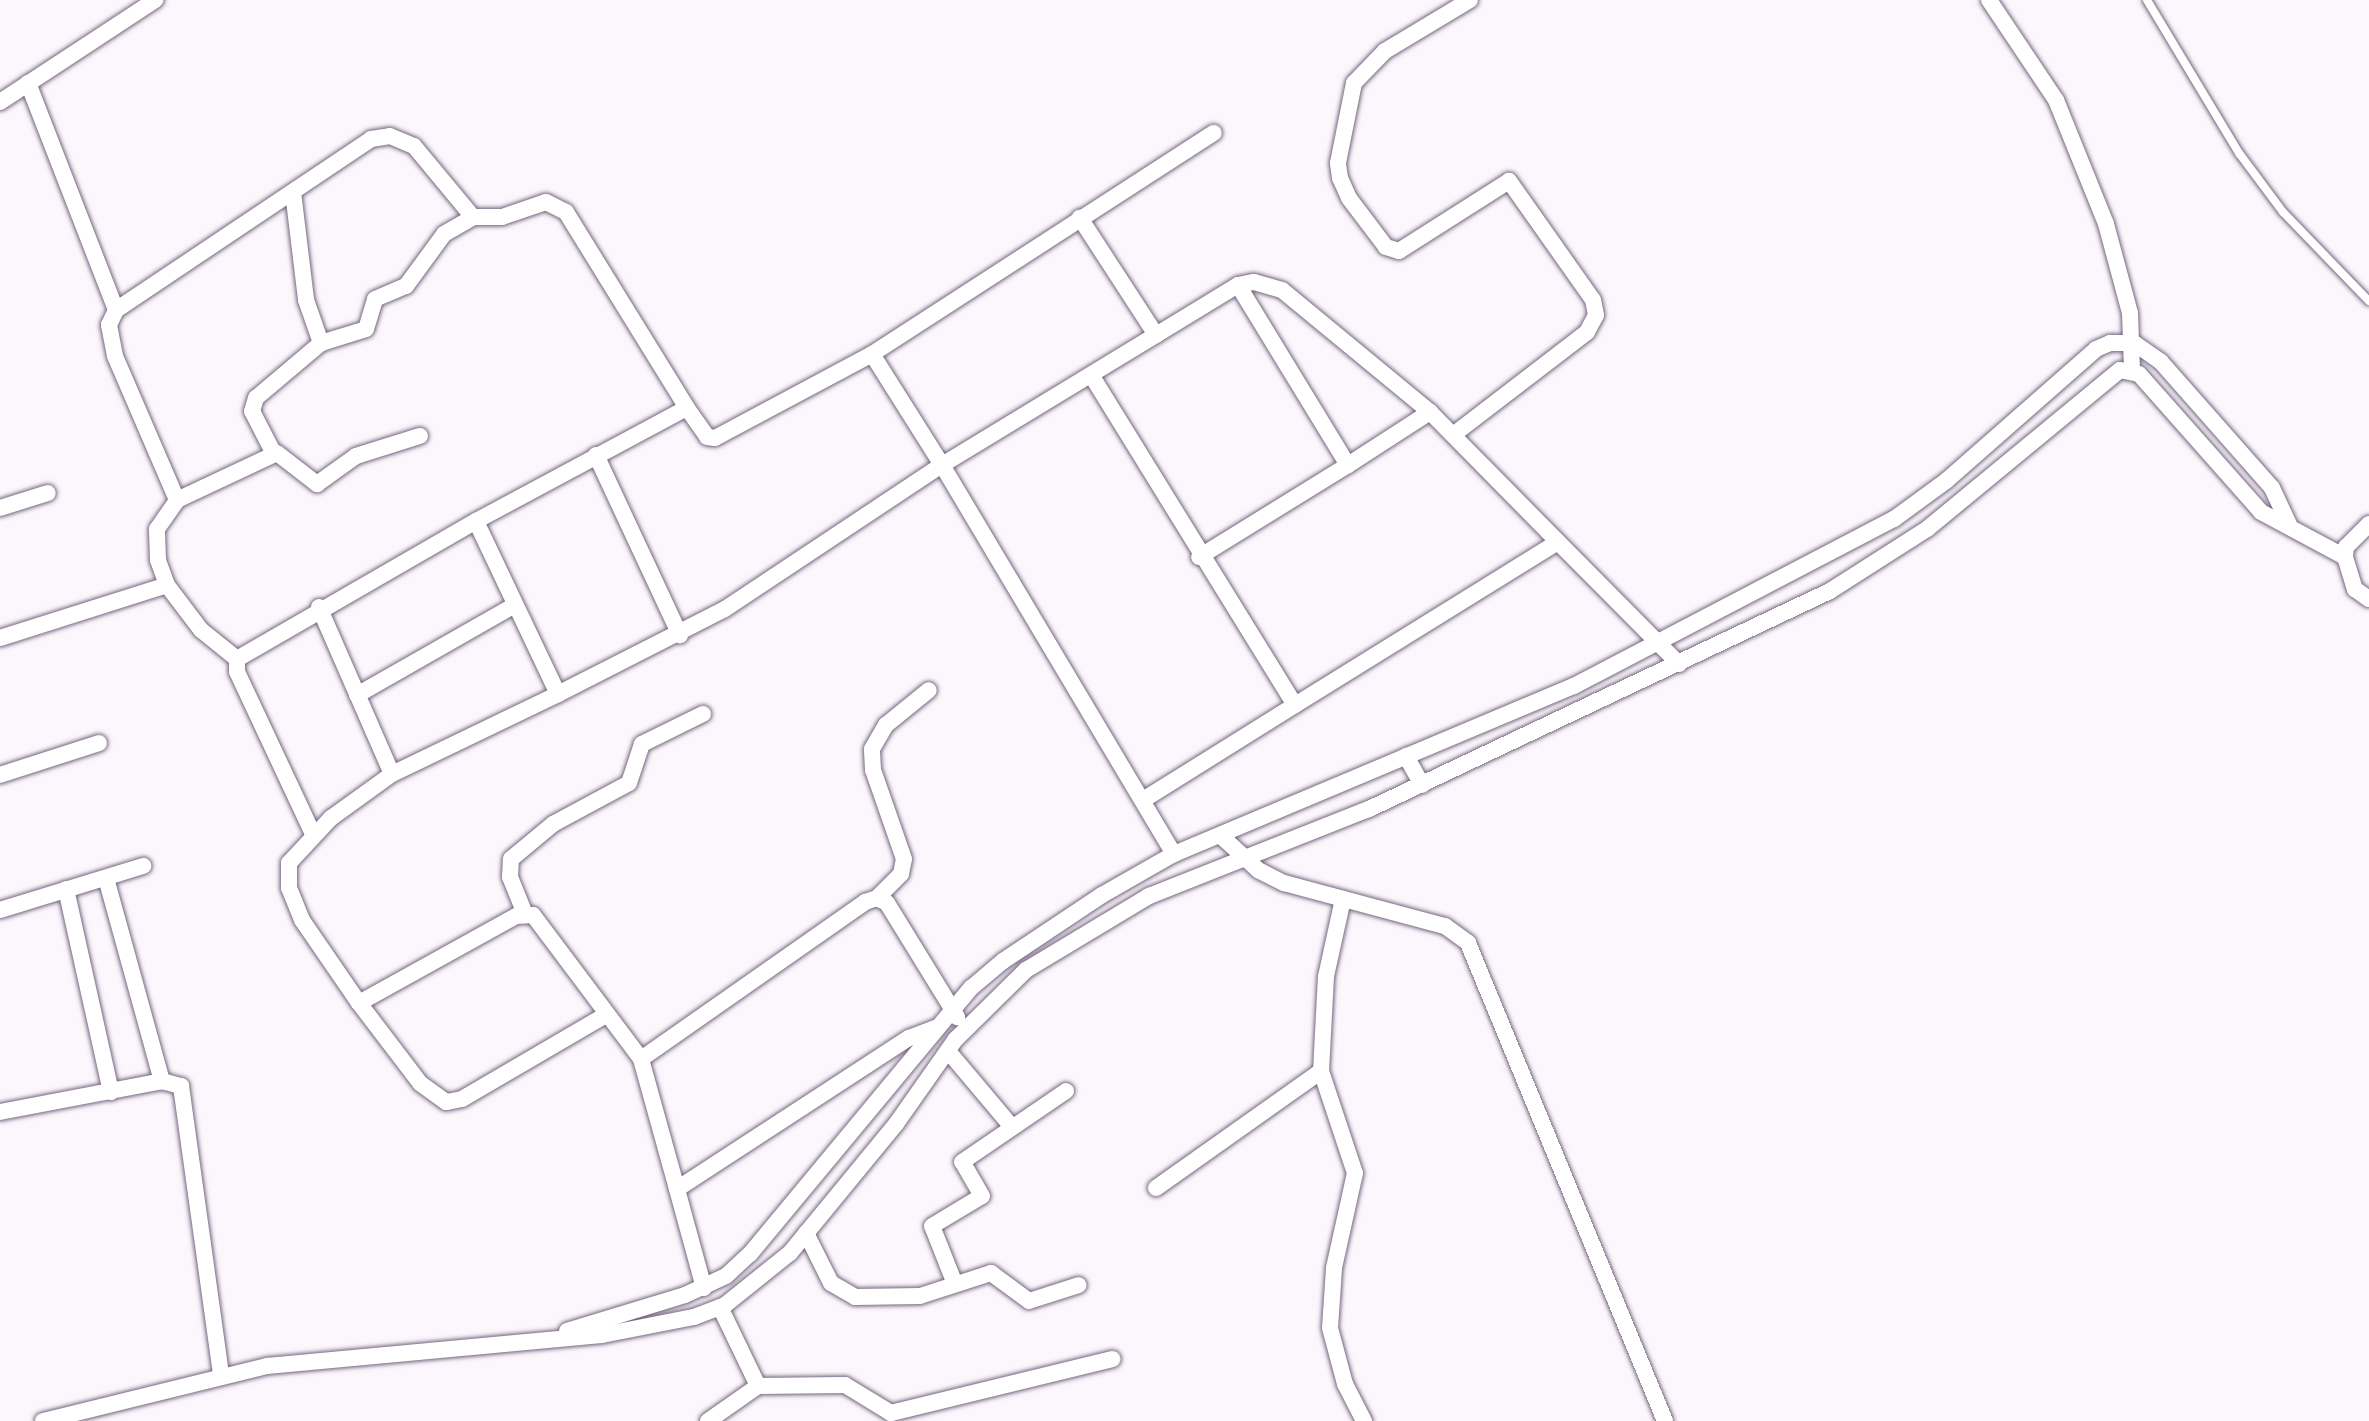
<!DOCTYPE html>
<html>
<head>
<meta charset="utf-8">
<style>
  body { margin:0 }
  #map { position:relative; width:2369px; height:1421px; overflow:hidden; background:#fbf7fd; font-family:Bitter,serif }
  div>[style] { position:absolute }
  .roads { filter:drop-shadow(0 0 2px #76657e) drop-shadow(0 0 2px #76657e) }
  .lane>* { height:8px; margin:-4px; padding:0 4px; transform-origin:4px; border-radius:4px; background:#fff }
  .street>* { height:16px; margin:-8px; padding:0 8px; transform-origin:8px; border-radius:8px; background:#fff }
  span { translate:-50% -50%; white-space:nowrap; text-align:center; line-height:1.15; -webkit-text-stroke:7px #fff; paint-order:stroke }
</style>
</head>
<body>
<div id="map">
  <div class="roads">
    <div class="lane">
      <div style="left:2147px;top:0;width:179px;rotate:59deg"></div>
      <div style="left:2239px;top:153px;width:74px;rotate:53.3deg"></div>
      <div style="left:2283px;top:212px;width:124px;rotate:46deg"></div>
    </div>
    <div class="street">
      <div style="left:1989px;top:0;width:120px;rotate:56.2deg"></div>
      <div style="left:2056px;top:100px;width:134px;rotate:68deg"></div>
      <div style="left:2106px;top:224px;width:92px;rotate:74.9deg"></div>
      <div style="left:2130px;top:313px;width:58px;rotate:88deg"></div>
      <div style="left:28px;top:83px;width:243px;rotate:68.8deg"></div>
      <div style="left:0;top:102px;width:186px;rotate:-33.3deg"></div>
      <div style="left:293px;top:192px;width:109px;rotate:83.1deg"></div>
      <div style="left:306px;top:300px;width:46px;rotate:70.8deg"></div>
      <div style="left:1238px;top:285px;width:16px;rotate:-11deg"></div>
      <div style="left:1254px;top:282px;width:29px;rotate:16deg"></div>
      <div style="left:1282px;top:290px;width:192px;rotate:39.5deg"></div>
      <div style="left:1156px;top:335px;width:96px;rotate:-31.4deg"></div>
      <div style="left:1238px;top:285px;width:211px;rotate:58.6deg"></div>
      <div style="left:1348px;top:465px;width:175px;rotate:148.3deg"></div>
      <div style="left:872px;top:354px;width:407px;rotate:-32.9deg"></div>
      <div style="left:1093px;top:378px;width:384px;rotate:58.3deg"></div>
      <div style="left:1295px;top:705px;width:179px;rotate:148deg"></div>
      <div style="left:1453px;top:435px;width:169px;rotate:-37.5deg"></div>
      <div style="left:1587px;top:332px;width:19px;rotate:-62deg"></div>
      <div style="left:1596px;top:315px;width:15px;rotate:-101deg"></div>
      <div style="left:1593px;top:300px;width:146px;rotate:-125.2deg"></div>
      <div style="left:1509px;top:181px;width:130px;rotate:147.5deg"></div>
      <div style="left:1399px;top:251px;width:14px;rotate:-163deg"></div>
      <div style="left:1386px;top:247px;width:61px;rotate:-127.1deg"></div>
      <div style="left:1349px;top:198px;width:22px;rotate:-114deg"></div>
      <div style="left:1340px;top:178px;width:15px;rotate:-98deg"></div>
      <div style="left:1338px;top:163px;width:82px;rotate:-78.7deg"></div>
      <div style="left:1354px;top:83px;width:45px;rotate:-45.9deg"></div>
      <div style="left:1385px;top:51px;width:99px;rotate:-31deg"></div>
      <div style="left:274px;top:454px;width:48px;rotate:-117.1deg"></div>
      <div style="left:252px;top:411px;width:14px;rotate:-73deg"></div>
      <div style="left:256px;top:398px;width:85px;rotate:-40.2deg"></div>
      <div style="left:321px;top:343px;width:47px;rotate:-17.3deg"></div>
      <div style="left:366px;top:329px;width:31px;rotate:-73deg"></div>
      <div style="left:375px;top:299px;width:34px;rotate:-23deg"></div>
      <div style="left:406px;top:286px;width:64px;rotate:-53.8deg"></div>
      <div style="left:444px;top:234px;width:34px;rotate:-30deg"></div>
      <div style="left:473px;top:217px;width:29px"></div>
      <div style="left:502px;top:217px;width:46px;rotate:-18.8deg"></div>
      <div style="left:546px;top:202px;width:22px;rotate:27deg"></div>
      <div style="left:566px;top:212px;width:230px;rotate:58.3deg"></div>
      <div style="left:596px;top:455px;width:199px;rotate:65deg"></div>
      <div style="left:1348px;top:465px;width:98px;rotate:-32.9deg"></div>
      <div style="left:1430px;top:412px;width:182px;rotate:45.4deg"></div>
      <div style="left:177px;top:500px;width:157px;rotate:-113.3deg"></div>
      <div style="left:115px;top:356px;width:32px;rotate:-101deg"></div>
      <div style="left:109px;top:325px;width:17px;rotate:-65deg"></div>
      <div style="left:116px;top:310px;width:307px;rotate:-33.8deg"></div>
      <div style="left:371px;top:139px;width:19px;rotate:-9deg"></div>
      <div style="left:390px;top:136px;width:26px;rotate:23deg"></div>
      <div style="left:414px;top:146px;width:92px;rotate:50.3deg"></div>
      <div style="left:0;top:508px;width:50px;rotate:-17.4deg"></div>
      <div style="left:2369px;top:524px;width:33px;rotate:135deg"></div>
      <div style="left:2346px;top:547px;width:10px;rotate:96deg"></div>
      <div style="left:2345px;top:557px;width:34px;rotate:73deg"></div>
      <div style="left:2355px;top:589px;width:17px;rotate:36deg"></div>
      <div style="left:319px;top:607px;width:182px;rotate:66.4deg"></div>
      <div style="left:0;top:638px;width:175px;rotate:-17.6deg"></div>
      <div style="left:237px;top:659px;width:46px;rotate:-141.1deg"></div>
      <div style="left:201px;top:630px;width:56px;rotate:-127.1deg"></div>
      <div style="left:167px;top:585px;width:27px;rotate:-110deg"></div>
      <div style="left:158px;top:560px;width:31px;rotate:-92deg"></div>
      <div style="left:157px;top:529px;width:35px;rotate:-55deg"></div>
      <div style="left:177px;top:500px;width:110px;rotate:-25.2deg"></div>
      <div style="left:277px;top:453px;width:51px;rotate:37.8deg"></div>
      <div style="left:317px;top:484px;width:48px;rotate:-35.7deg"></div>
      <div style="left:356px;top:456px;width:67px;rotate:-17.4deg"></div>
      <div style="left:558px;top:694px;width:187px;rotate:-27deg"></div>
      <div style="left:725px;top:609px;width:260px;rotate:-33.6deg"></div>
      <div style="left:942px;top:465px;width:453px;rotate:59.2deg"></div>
      <div style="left:357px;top:695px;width:182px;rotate:-29.7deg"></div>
      <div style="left:1295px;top:705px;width:309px;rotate:-31.8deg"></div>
      <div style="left:1558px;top:542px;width:172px;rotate:45.2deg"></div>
      <div style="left:1406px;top:756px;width:33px;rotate:61deg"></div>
      <div style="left:0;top:775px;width:104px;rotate:-17.9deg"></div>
      <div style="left:313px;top:834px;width:179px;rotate:-115.1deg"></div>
      <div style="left:237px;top:672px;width:13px;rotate:-90deg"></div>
      <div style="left:237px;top:659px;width:276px;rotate:-30deg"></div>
      <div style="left:1220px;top:835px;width:52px;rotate:42.6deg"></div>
      <div style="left:1258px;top:870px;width:29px;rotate:27deg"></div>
      <div style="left:1284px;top:883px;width:167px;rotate:15deg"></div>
      <div style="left:1445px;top:926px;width:29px;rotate:36deg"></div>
      <div style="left:1468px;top:943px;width:517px;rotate:67.6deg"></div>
      <div style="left:106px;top:878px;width:211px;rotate:74.6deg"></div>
      <div style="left:66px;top:889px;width:208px;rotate:77.5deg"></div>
      <div style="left:877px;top:898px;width:34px;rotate:-45deg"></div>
      <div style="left:901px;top:874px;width:15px;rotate:-79deg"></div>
      <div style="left:904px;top:859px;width:94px;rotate:-109.2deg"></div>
      <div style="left:873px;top:770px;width:21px;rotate:-93deg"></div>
      <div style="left:872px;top:749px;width:28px;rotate:-60deg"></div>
      <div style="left:886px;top:725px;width:55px;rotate:-39.1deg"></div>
      <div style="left:1343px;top:899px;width:79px;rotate:102.4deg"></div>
      <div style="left:1326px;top:976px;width:95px;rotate:93deg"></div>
      <div style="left:1321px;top:1071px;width:108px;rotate:71.6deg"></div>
      <div style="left:1355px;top:1173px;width:97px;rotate:102.5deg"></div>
      <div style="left:1334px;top:1268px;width:60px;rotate:93.8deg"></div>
      <div style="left:1330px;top:1328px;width:58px;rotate:75deg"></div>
      <div style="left:1345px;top:1384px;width:42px;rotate:62.8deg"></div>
      <div style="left:0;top:910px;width:150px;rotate:-17.1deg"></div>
      <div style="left:525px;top:914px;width:40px;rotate:-112deg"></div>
      <div style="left:510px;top:877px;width:18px;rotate:-87deg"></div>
      <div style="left:511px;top:859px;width:55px;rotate:-39.8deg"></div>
      <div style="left:553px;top:824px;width:86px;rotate:-28.3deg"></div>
      <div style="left:629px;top:783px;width:41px;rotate:-71.6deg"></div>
      <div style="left:642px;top:744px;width:68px;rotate:-26.2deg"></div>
      <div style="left:359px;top:1003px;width:101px;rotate:-124.5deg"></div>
      <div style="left:302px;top:920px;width:35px;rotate:-112deg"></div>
      <div style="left:289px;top:888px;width:25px;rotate:-90deg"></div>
      <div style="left:289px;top:863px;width:62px;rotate:-47deg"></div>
      <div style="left:331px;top:818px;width:75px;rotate:-35.8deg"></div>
      <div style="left:392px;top:774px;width:184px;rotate:-25.7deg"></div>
      <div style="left:558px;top:694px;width:191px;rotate:-115.4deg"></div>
      <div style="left:476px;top:521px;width:239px;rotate:-28.2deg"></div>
      <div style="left:687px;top:408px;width:35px;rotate:55deg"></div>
      <div style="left:707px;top:437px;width:8px;rotate:7deg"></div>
      <div style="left:715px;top:438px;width:178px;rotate:-28.1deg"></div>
      <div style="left:872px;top:354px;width:131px;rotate:57.8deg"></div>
      <div style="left:942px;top:465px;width:250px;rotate:-31.3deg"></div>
      <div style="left:1156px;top:335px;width:140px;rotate:-123deg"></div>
      <div style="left:604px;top:1016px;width:164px;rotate:149.7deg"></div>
      <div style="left:462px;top:1099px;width:16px;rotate:169deg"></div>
      <div style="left:446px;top:1102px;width:32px;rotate:-144deg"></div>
      <div style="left:420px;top:1083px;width:101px;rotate:-127.3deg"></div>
      <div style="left:359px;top:1003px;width:179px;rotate:-29deg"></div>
      <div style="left:516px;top:916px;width:17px;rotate:-3deg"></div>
      <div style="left:533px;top:915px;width:180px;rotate:53.1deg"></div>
      <div style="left:948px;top:1051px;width:99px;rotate:49.9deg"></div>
      <div style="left:0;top:1112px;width:165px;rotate:-10.8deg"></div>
      <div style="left:162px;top:1081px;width:20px;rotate:15deg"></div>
      <div style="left:181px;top:1086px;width:292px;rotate:82.1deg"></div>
      <div style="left:1156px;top:1188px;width:202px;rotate:-35.3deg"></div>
      <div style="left:677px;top:1189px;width:135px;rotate:-105.5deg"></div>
      <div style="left:641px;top:1059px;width:274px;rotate:-35deg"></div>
      <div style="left:865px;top:902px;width:13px;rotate:-18deg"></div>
      <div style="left:877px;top:898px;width:11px;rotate:27deg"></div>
      <div style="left:887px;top:903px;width:134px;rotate:58.4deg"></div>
      <div style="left:806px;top:1233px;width:56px;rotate:63.4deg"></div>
      <div style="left:831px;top:1283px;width:28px;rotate:30deg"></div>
      <div style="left:855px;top:1297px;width:65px;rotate:-0.9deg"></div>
      <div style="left:920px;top:1296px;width:75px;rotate:-17.9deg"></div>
      <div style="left:991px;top:1273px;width:47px;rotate:36.4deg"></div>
      <div style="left:1029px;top:1301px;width:52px;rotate:-17.7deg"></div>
      <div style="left:955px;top:1284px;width:62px;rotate:-111.6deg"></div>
      <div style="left:932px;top:1226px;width:58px;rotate:-31deg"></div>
      <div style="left:982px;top:1196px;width:39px;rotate:-120deg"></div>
      <div style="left:962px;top:1162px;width:126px;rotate:-34.3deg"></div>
      <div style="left:704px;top:1288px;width:103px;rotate:-105.3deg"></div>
      <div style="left:677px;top:1189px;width:277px;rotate:-33.1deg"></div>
      <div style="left:909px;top:1038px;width:28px;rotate:-21deg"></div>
      <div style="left:720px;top:1307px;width:88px;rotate:64.3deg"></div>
      <div style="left:758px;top:1386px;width:87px;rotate:-0.7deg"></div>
      <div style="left:845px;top:1385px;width:54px;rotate:31.3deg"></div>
      <div style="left:891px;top:1413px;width:228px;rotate:-13.7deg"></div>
      <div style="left:567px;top:1331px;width:123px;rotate:-17deg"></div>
      <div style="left:685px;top:1295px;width:45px;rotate:-24.9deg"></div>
      <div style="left:726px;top:1276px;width:33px;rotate:-43deg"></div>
      <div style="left:750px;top:1254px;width:346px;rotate:-50.3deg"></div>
      <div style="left:971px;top:988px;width:42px;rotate:-40.2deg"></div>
      <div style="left:1003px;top:961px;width:119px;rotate:-33.7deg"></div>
      <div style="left:1102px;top:895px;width:83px;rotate:-29.7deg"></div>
      <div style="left:1174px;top:854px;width:434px;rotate:-22.8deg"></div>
      <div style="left:1574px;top:686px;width:361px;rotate:-27.6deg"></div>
      <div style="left:1894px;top:519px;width:64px;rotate:-36.2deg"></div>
      <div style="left:1946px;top:481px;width:200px;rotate:-41.3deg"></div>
      <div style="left:2096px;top:349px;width:15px;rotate:-23deg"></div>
      <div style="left:2110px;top:343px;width:24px"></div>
      <div style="left:2134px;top:343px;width:33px;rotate:35deg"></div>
      <div style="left:2161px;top:362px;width:168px;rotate:48.6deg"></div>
      <div style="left:2272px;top:488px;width:40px;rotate:65deg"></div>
      <div style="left:43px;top:1421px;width:231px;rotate:-13.8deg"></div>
      <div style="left:267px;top:1366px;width:336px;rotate:-5.3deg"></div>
      <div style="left:602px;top:1335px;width:94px;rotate:-11.1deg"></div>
      <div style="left:694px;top:1317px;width:33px;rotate:-21deg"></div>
      <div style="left:725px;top:1305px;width:83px;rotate:-38.7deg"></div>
      <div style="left:790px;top:1253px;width:167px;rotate:-50.6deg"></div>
      <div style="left:896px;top:1124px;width:103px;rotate:-54.9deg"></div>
      <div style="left:955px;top:1040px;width:100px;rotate:-44.6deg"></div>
      <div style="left:1026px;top:970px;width:144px;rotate:-31deg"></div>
      <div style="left:1149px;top:896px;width:237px;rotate:-21.6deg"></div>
      <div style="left:1369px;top:809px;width:510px;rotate:-25.31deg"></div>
      <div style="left:1830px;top:591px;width:115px;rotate:-32.6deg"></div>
      <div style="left:1927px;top:529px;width:250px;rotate:-39.5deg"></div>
      <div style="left:2120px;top:370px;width:19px;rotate:12deg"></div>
      <div style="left:2139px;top:374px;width:184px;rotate:48.5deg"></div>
      <div style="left:2261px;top:512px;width:95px;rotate:28.2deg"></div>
      <div style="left:708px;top:1421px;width:61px;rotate:-35deg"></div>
    </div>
  </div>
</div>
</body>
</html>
